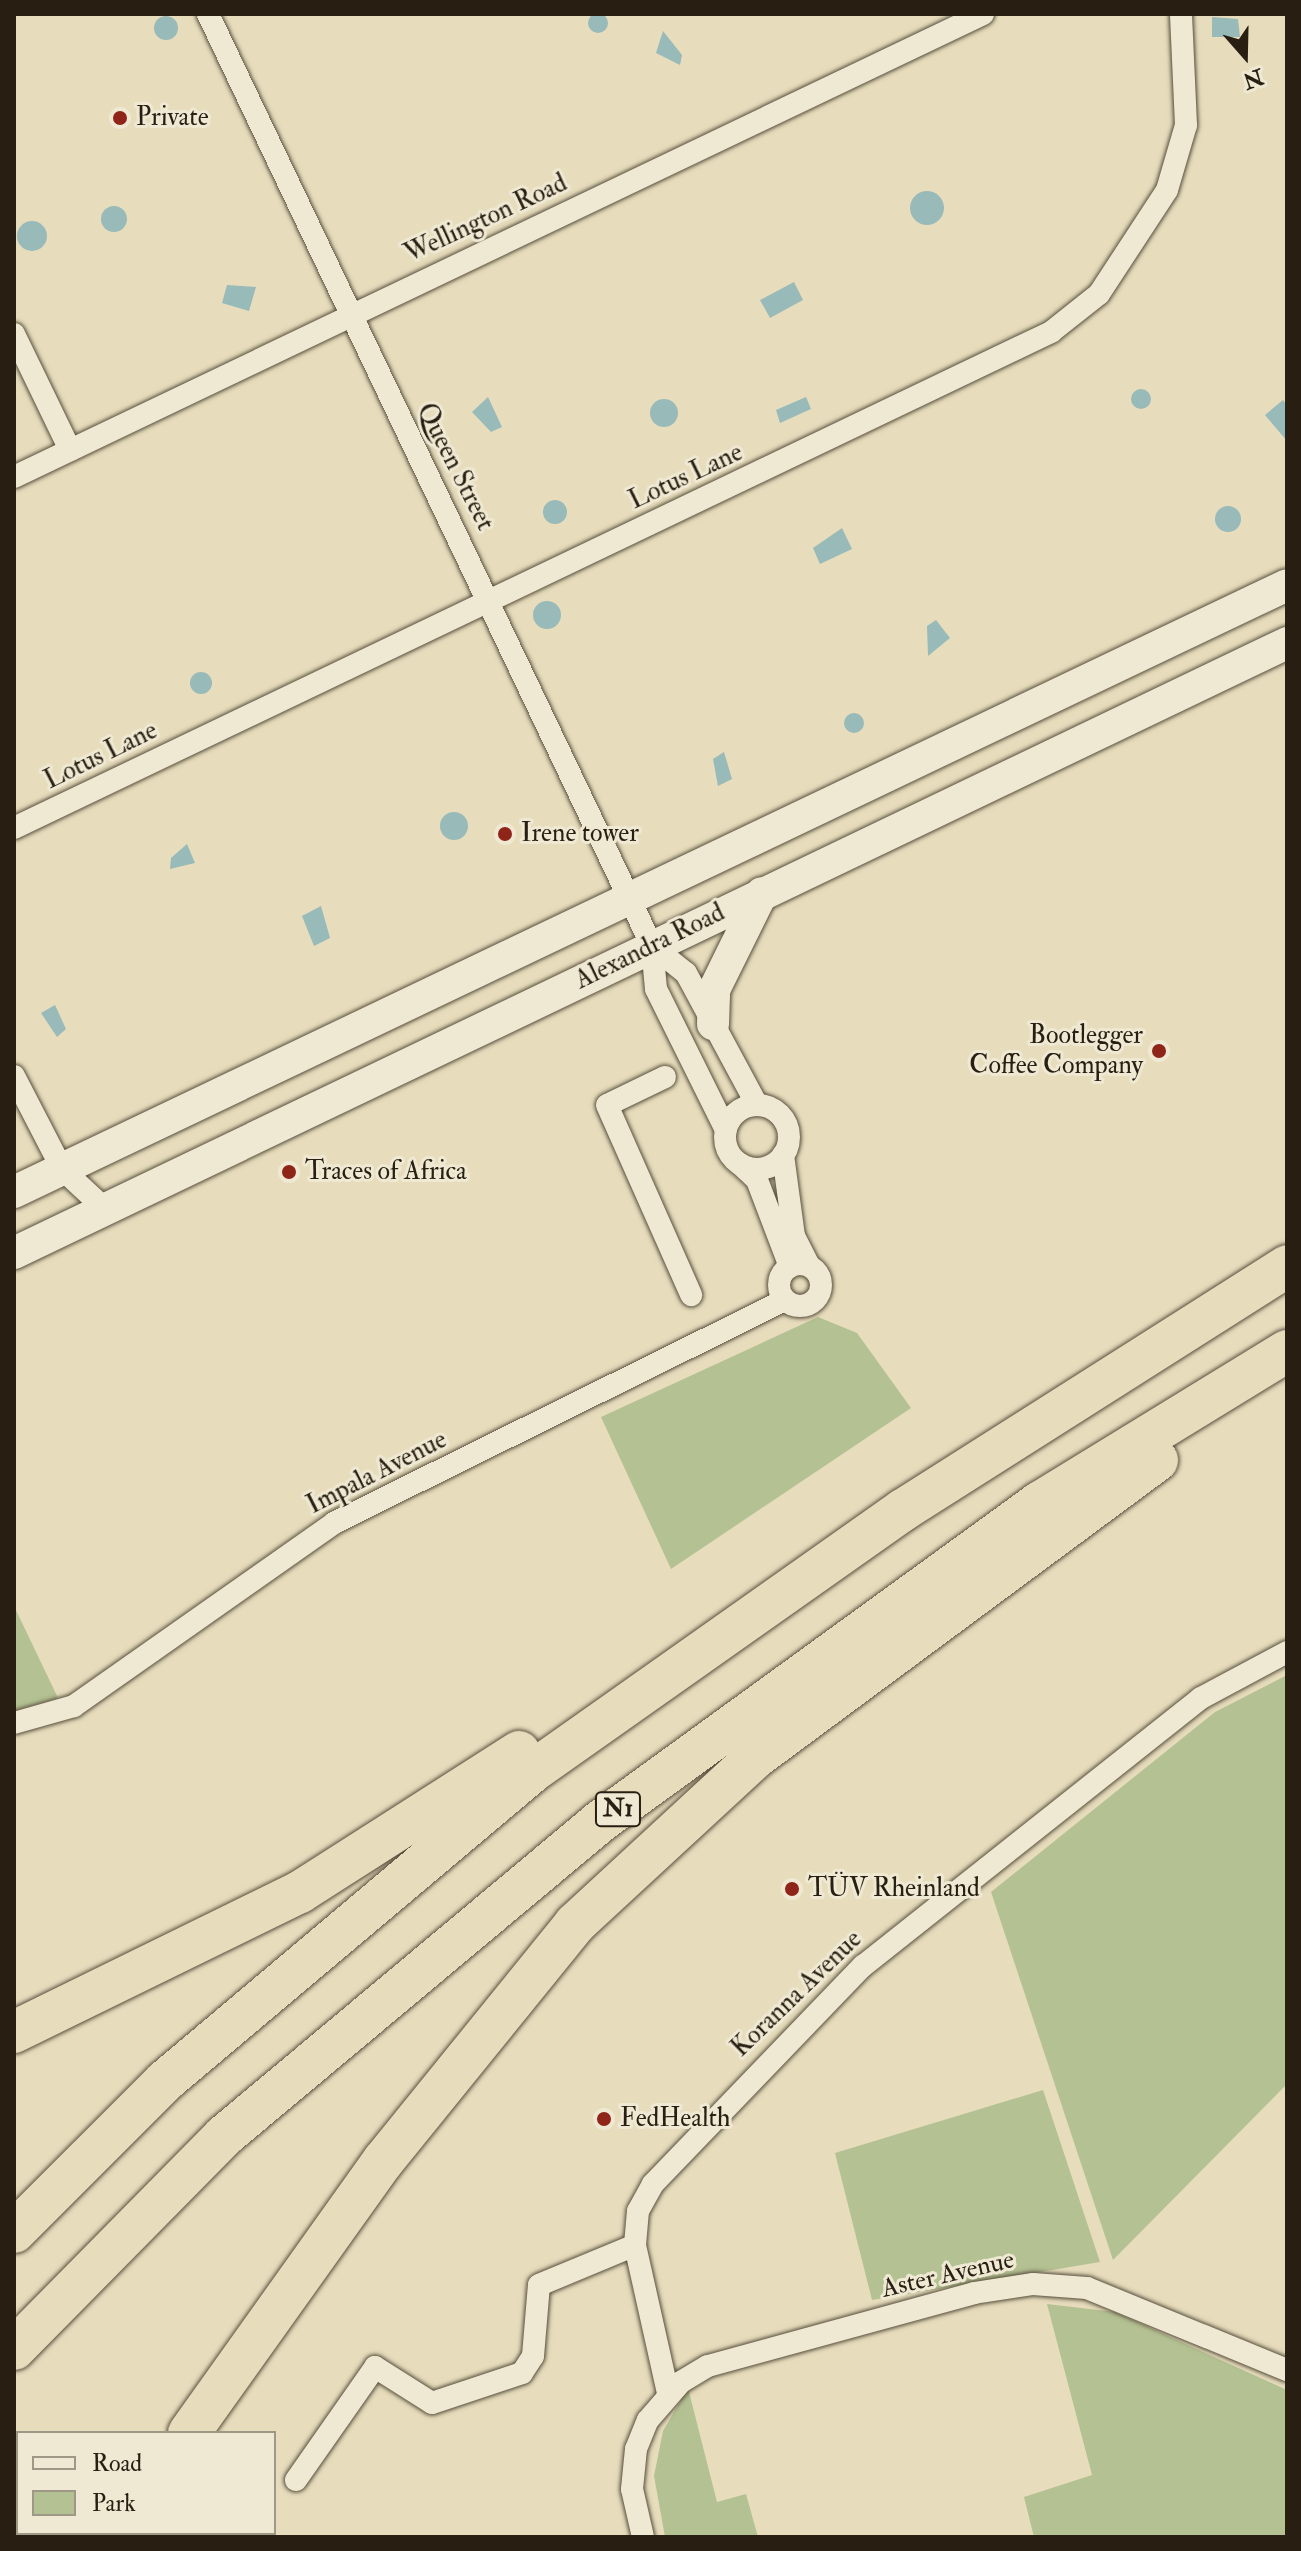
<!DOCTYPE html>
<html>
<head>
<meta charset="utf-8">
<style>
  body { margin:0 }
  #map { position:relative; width:1301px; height:2551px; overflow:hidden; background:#e7ddbd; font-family:"IM FELL Double Pica",serif }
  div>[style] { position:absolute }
  .green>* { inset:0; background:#b4c192 }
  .water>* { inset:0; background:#98bab8 }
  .round { border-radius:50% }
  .roads { filter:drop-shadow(0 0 2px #584e3c) drop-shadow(0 0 2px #584e3c) }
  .street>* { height:22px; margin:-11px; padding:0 11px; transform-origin:11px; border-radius:11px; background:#efe9d4 }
  .street>.ring { margin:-11px; padding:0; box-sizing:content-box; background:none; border:22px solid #efe9d4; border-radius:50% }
  .secondary>* { height:32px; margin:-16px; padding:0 16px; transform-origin:16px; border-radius:16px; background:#efe9d4 }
  .highway>* { height:42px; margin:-21px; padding:0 21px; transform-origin:21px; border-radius:21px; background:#e7ddbd }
  .dots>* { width:22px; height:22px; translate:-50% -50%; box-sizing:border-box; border:4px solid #efe9d4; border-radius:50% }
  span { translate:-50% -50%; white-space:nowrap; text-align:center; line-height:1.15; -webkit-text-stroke:6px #efe9d4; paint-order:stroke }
  .shield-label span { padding:2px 6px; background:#efe9d4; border:2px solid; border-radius:6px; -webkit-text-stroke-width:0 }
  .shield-label { font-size:24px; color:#281e11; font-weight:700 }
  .poi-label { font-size:26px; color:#281e11 }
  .left { translate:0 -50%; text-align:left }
  .right { translate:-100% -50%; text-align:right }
  .street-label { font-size:26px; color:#281e11 }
  .frame { position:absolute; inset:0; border:16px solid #281e11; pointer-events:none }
  .legend { position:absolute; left:16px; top:2431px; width:260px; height:104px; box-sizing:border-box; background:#efe9d4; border:2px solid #9f9886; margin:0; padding:10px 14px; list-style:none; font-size:24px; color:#281e11 }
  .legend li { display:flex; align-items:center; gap:16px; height:40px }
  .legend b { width:40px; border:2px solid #9f9886 }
  .north { position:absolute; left:1205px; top:16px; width:80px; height:80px; -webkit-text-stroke:6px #efe9d4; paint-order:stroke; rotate:160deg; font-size:22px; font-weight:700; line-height:32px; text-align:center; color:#281e11 }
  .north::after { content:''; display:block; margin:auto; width:28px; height:36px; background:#281e11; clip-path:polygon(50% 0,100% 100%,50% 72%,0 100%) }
</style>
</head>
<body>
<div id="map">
  <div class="green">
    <div style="clip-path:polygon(818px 1317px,857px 1333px,911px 1408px,671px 1569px,601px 1417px)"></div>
    <div style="clip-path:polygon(14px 1606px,58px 1698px,14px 1711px)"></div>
    <div style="clip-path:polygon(1287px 1675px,1287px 2084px,1113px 2260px,991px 1892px,1215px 1712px)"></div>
    <div style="clip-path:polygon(1043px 2090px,1100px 2262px,872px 2300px,835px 2153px)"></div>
    <div style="clip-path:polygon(1047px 2304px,1115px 2312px,1287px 2390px,1287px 2537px,1034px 2537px,1024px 2497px,1092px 2475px)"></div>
    <div style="clip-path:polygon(688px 2388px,717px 2502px,746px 2494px,758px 2537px,665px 2537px,654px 2476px,663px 2431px)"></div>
  </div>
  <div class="water">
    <div class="round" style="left:588px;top:13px;width:20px;height:20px"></div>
    <div class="round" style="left:154px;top:16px;width:24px;height:24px"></div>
    <div style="clip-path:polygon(1212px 17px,1238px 19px,1240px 37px,1212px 37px)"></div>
    <div style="clip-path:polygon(663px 31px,682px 55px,680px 65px,656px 53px)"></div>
    <div class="round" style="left:910px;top:191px;width:34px;height:34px"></div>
    <div class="round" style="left:101px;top:206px;width:26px;height:26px"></div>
    <div class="round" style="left:17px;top:221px;width:30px;height:30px"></div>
    <div style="clip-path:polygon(794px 282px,803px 300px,770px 318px,760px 300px)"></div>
    <div style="clip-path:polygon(227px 285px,256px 287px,249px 311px,222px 303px)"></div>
    <div class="round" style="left:1131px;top:389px;width:20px;height:20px"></div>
    <div style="clip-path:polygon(488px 397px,502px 427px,491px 432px,472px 412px)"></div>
    <div style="clip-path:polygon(806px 397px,811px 409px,780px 423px,776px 410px)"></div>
    <div class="round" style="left:650px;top:399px;width:28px;height:28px"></div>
    <div style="clip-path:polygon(1283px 400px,1287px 405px,1287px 441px,1265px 415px)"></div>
    <div class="round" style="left:543px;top:500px;width:24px;height:24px"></div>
    <div class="round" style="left:1215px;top:506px;width:26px;height:26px"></div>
    <div style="clip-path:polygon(842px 528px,852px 549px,820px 564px,813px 548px)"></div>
    <div class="round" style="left:533px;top:601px;width:28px;height:28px"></div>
    <div style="clip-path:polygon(936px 620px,950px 638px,928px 656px,927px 626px)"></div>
    <div class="round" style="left:190px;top:672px;width:22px;height:22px"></div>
    <div class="round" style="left:844px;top:713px;width:20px;height:20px"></div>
    <div style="clip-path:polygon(724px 752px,732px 779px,718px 786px,713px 759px)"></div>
    <div class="round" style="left:440px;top:812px;width:28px;height:28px"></div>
    <div style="clip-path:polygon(187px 844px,195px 863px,170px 869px,171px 858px)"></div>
    <div style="clip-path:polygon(321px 906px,330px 938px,314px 946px,302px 916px)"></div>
    <div style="clip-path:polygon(55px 1005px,66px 1029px,57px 1037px,41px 1013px)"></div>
  </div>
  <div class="roads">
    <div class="street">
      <div style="left:208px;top:14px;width:1032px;rotate:64.53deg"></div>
      <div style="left:652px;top:946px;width:43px;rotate:84.7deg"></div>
      <div style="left:656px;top:989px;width:157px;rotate:63.6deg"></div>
      <div style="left:14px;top:334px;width:129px;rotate:64.2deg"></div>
      <div style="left:14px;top:477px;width:1074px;rotate:-25.54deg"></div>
      <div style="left:14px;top:828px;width:1150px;rotate:-25.56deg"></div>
      <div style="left:1051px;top:332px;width:61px;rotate:-38.4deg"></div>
      <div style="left:1099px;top:294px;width:124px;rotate:-56.8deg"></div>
      <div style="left:1167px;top:190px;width:68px;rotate:-73.7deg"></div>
      <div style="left:1186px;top:125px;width:111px;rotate:-92.6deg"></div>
      <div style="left:652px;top:946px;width:43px;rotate:38.5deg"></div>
      <div style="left:686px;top:973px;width:150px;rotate:61.7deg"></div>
      <div style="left:14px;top:1076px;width:105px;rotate:62.7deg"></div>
      <div style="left:62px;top:1169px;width:59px;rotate:42.9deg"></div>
      <div style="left:665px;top:1077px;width:64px;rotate:154.2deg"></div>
      <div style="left:607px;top:1105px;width:208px;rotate:66.1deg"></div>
      <div class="ring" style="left:725px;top:1105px;width:42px;height:42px"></div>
      <div style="left:783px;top:1155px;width:82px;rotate:82.3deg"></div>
      <div style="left:794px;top:1236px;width:31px;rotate:63deg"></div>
      <div style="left:740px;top:1164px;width:23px;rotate:43deg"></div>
      <div style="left:757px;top:1180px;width:93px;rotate:69.2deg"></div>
      <div class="ring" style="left:779px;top:1264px;width:20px;height:20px"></div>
      <div style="left:14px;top:1723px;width:62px;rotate:-15.8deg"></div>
      <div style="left:74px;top:1706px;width:318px;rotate:-35.1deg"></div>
      <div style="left:334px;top:1523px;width:503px;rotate:-26.31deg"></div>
      <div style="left:668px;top:2393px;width:152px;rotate:-102.6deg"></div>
      <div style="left:635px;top:2245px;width:34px;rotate:-85deg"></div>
      <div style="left:638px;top:2211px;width:31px;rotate:-61deg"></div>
      <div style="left:653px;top:2184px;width:303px;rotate:-46.1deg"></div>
      <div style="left:863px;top:1966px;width:431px;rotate:-38.4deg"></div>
      <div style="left:1201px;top:1698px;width:98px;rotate:-28.1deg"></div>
      <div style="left:296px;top:2480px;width:138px;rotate:-55deg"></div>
      <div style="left:375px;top:2367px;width:67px;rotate:32.3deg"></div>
      <div style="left:432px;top:2403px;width:95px;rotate:-18.4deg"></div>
      <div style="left:522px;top:2373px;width:20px;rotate:-57deg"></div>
      <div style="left:533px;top:2356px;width:71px;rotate:-85.2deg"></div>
      <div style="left:539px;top:2285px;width:104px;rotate:-22.6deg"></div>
      <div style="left:643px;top:2537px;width:49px;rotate:-102.9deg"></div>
      <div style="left:632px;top:2489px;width:40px;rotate:-84.3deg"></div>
      <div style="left:636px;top:2449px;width:31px;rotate:-68deg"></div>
      <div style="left:648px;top:2420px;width:50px;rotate:-49deg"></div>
      <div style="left:681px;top:2382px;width:31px;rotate:-31deg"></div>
      <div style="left:708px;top:2366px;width:276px;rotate:-15.3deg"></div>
      <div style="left:974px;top:2293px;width:60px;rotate:-8.7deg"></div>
      <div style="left:1033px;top:2284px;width:54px;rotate:4.2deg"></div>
      <div style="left:1087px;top:2288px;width:216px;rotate:22.3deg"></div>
    </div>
    <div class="secondary">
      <div style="left:713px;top:1024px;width:34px;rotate:-88deg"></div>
      <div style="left:714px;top:990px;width:108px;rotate:-63.7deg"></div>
      <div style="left:14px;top:1192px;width:1410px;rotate:-25.49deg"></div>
      <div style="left:14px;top:1253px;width:1412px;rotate:-25.6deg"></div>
    </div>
    <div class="highway">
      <div style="left:14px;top:2032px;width:318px;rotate:-26.1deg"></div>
      <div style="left:300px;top:1892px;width:260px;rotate:-32.6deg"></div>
      <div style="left:14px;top:2232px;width:214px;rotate:-45deg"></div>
      <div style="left:165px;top:2081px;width:481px;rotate:-40.1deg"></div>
      <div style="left:533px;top:1771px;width:453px;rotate:-35.2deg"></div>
      <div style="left:903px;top:1510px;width:455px;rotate:-32.4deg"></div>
      <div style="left:14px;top:2349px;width:299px;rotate:-45.4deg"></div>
      <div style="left:224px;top:2136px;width:488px;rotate:-39.9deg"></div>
      <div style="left:598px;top:1823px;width:545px;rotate:-35.97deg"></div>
      <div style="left:1039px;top:1503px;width:291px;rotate:-31.5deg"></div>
      <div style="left:189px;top:2433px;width:335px;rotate:-54.5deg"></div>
      <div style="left:384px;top:2160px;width:304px;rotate:-51deg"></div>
      <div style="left:575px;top:1924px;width:246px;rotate:-42.7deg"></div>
      <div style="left:756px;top:1757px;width:499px;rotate:-36.5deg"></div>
      <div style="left:115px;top:2537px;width:5px;rotate:-53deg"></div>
    </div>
  </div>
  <div class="dots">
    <div style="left:120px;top:118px;background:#8f2418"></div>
    <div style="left:505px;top:834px;background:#8f2418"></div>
    <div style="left:1159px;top:1051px;background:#8f2418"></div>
    <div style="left:289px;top:1172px;background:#8f2418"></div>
    <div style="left:792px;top:1889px;background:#8f2418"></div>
    <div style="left:604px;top:2119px;background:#8f2418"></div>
  </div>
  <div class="shield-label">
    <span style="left:618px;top:1809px">N1</span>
  </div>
  <div class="poi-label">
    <span class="left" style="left:136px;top:118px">Private</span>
    <span class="left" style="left:521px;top:834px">Irene tower</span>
    <span class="right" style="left:1143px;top:1051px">Bootlegger<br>Coffee Company</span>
    <span class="left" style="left:305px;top:1172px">Traces of Africa</span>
    <span class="left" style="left:808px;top:1889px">TÜV Rheinland</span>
    <span class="left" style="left:620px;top:2119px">FedHealth</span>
  </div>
  <div class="street-label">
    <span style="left:486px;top:219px;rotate:-25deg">Wellington Road</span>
    <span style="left:455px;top:467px;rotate:63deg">Queen Street</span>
    <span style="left:686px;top:477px;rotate:-25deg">Lotus Lane</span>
    <span style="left:101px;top:756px;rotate:-26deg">Lotus Lane</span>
    <span style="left:650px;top:947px;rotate:-26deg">Alexandra Road</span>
    <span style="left:377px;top:1473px;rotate:-27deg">Impala Avenue</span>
    <span style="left:797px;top:1994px;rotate:-44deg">Koranna Avenue</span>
    <span style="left:948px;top:2275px;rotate:-13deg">Aster Avenue</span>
  </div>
  <div class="frame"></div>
  <ul class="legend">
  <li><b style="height:10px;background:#efe9d4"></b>Road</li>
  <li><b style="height:22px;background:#b4c192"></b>Park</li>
  </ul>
  <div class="north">N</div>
</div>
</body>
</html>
